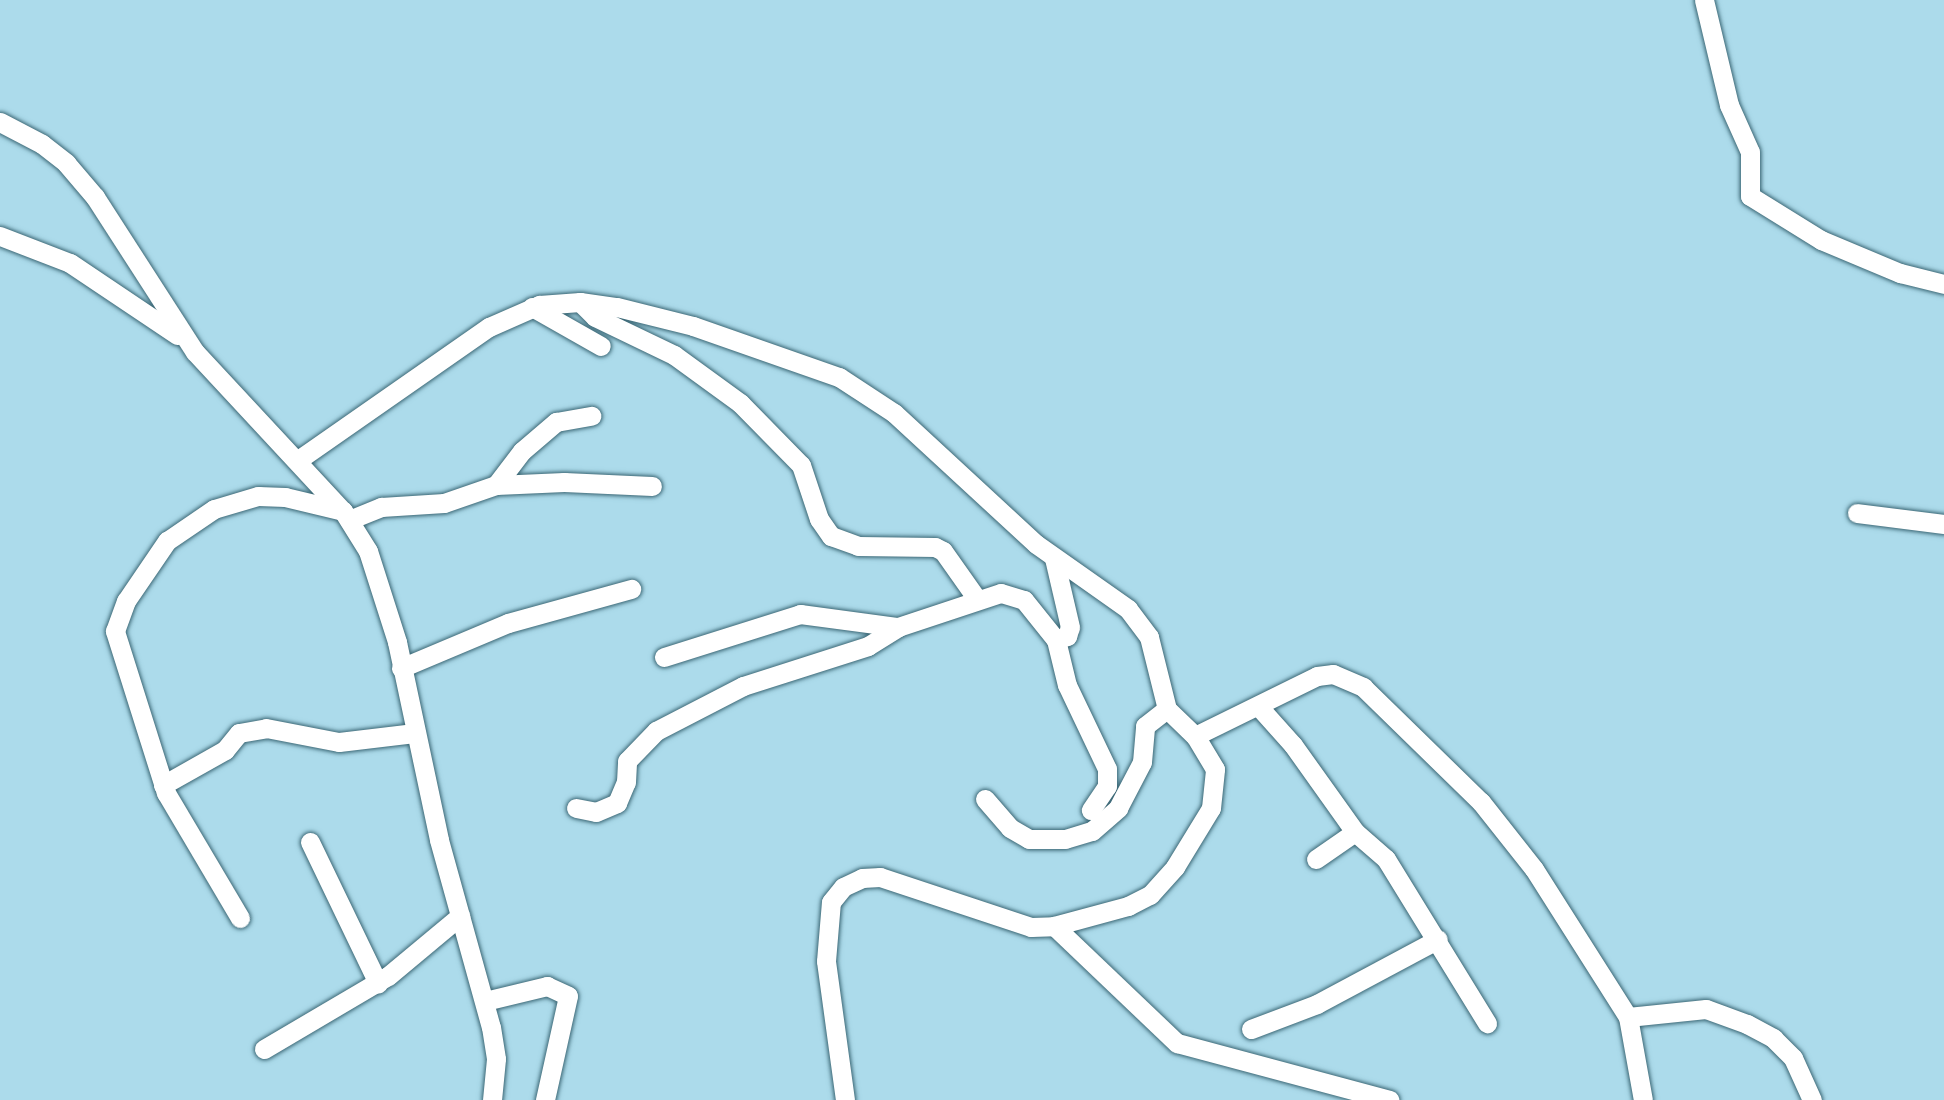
<!DOCTYPE html>
<html>
<head>
<meta charset="utf-8">
<style>
  body { margin:0 }
  #map { position:relative; width:1944px; height:1100px; overflow:hidden; background:#acdbeb; font-family:"Archivo Narrow",sans-serif }
  div>[style] { position:absolute }
  .roads { filter:drop-shadow(0 0 2px #3b6775) drop-shadow(0 0 2px #3b6775) }
  .minor>* { height:19px; margin:-9.5px; padding:0 9.5px; transform-origin:9.5px; border-radius:9.5px; background:#fff }
  span { translate:-50% -50%; white-space:nowrap; text-align:center; line-height:1.15; -webkit-text-stroke:6px #e5f7fd; paint-order:stroke }
</style>
</head>
<body>
<div id="map">
  <div class="roads">
    <div class="minor">
      <div style="left:1704px;top:0;width:108px;rotate:76.6deg"></div>
      <div style="left:1729px;top:105px;width:51px;rotate:65.9deg"></div>
      <div style="left:1750px;top:152px;width:44px;rotate:90deg"></div>
      <div style="left:1750px;top:196px;width:84px;rotate:31.8deg"></div>
      <div style="left:1821px;top:240px;width:86px;rotate:22.7deg"></div>
      <div style="left:1900px;top:273px;width:45px;rotate:14deg"></div>
      <div style="left:0;top:122px;width:47px;rotate:27.6deg"></div>
      <div style="left:42px;top:144px;width:31px;rotate:38deg"></div>
      <div style="left:66px;top:163px;width:45px;rotate:49.5deg"></div>
      <div style="left:95px;top:197px;width:184px;rotate:57.2deg"></div>
      <div style="left:195px;top:352px;width:217px;rotate:47.1deg"></div>
      <div style="left:343px;top:511px;width:47px;rotate:58deg"></div>
      <div style="left:368px;top:551px;width:96px;rotate:72.3deg"></div>
      <div style="left:397px;top:642px;width:202px;rotate:78deg"></div>
      <div style="left:439px;top:840px;width:194px;rotate:74.5deg"></div>
      <div style="left:491px;top:1027px;width:32px;rotate:81deg"></div>
      <div style="left:496px;top:1059px;width:41px;rotate:95.6deg"></div>
      <div style="left:0;top:236px;width:75px;rotate:21.1deg"></div>
      <div style="left:70px;top:263px;width:129px;rotate:33.9deg"></div>
      <div style="left:580px;top:302px;width:21px;rotate:45deg"></div>
      <div style="left:595px;top:317px;width:88px;rotate:25.7deg"></div>
      <div style="left:674px;top:355px;width:82px;rotate:36deg"></div>
      <div style="left:740px;top:403px;width:87px;rotate:45.5deg"></div>
      <div style="left:801px;top:465px;width:57px;rotate:71.6deg"></div>
      <div style="left:819px;top:519px;width:21px;rotate:55deg"></div>
      <div style="left:831px;top:536px;width:29px;rotate:20deg"></div>
      <div style="left:858px;top:546px;width:77px;rotate:0.7deg"></div>
      <div style="left:935px;top:547px;width:9px;rotate:27deg"></div>
      <div style="left:943px;top:551px;width:59px;rotate:54.7deg"></div>
      <div style="left:532px;top:307px;width:79px;rotate:29.5deg"></div>
      <div style="left:298px;top:460px;width:233px;rotate:-34.9deg"></div>
      <div style="left:489px;top:327px;width:55px;rotate:-23.7deg"></div>
      <div style="left:539px;top:305px;width:41px;rotate:-4.2deg"></div>
      <div style="left:580px;top:302px;width:37px;rotate:8deg"></div>
      <div style="left:617px;top:307px;width:78px;rotate:14deg"></div>
      <div style="left:693px;top:326px;width:155px;rotate:19.3deg"></div>
      <div style="left:839px;top:377px;width:66px;rotate:33.2deg"></div>
      <div style="left:894px;top:413px;width:193px;rotate:42.7deg"></div>
      <div style="left:1036px;top:544px;width:113px;rotate:35.2deg"></div>
      <div style="left:1128px;top:609px;width:35px;rotate:53deg"></div>
      <div style="left:1149px;top:637px;width:74px;rotate:76deg"></div>
      <div style="left:1167px;top:709px;width:39px;rotate:44deg"></div>
      <div style="left:1195px;top:736px;width:136px;rotate:-26.2deg"></div>
      <div style="left:1317px;top:676px;width:16px;rotate:-7deg"></div>
      <div style="left:1333px;top:674px;width:33px;rotate:23deg"></div>
      <div style="left:1363px;top:687px;width:165px;rotate:44.3deg"></div>
      <div style="left:1481px;top:802px;width:85px;rotate:51.7deg"></div>
      <div style="left:1534px;top:869px;width:175px;rotate:57.6deg"></div>
      <div style="left:1628px;top:1017px;width:84px;rotate:79.8deg"></div>
      <div style="left:496px;top:485px;width:43px;rotate:-52.6deg"></div>
      <div style="left:522px;top:451px;width:45px;rotate:-40.5deg"></div>
      <div style="left:556px;top:422px;width:36px;rotate:-10deg"></div>
      <div style="left:1857px;top:513px;width:88px;rotate:7.2deg"></div>
      <div style="left:349px;top:520px;width:35px;rotate:-22deg"></div>
      <div style="left:381px;top:507px;width:63px;rotate:-3.6deg"></div>
      <div style="left:444px;top:503px;width:55px;rotate:-19.1deg"></div>
      <div style="left:496px;top:485px;width:68px;rotate:-2.5deg"></div>
      <div style="left:564px;top:482px;width:88px;rotate:2.6deg"></div>
      <div style="left:1056px;top:640px;width:46px;rotate:76.3deg"></div>
      <div style="left:1067px;top:685px;width:93px;rotate:64.5deg"></div>
      <div style="left:1107px;top:769px;width:17px;rotate:90deg"></div>
      <div style="left:1107px;top:786px;width:29px;rotate:124deg"></div>
      <div style="left:664px;top:657px;width:143px;rotate:-17.5deg"></div>
      <div style="left:800px;top:614px;width:99px;rotate:7.6deg"></div>
      <div style="left:898px;top:627px;width:108px;rotate:-18.3deg"></div>
      <div style="left:1001px;top:593px;width:24px;rotate:17deg"></div>
      <div style="left:1024px;top:600px;width:51px;rotate:51.3deg"></div>
      <div style="left:1056px;top:640px;width:12px;rotate:-20deg"></div>
      <div style="left:1067px;top:636px;width:9px;rotate:-72deg"></div>
      <div style="left:1070px;top:627px;width:71px;rotate:-103.1deg"></div>
      <div style="left:401px;top:668px;width:116px;rotate:-22.8deg"></div>
      <div style="left:508px;top:623px;width:128px;rotate:-15.5deg"></div>
      <div style="left:1259px;top:707px;width:51px;rotate:48.2deg"></div>
      <div style="left:1293px;top:745px;width:107px;rotate:54.5deg"></div>
      <div style="left:1355px;top:832px;width:41px;rotate:41.1deg"></div>
      <div style="left:1386px;top:859px;width:193px;rotate:58.4deg"></div>
      <div style="left:163px;top:785px;width:71px;rotate:-29.4deg"></div>
      <div style="left:225px;top:750px;width:22px;rotate:-51deg"></div>
      <div style="left:239px;top:733px;width:27px;rotate:-10deg"></div>
      <div style="left:266px;top:728px;width:74px;rotate:10.9deg"></div>
      <div style="left:339px;top:742px;width:76px;rotate:-6.8deg"></div>
      <div style="left:985px;top:799px;width:38px;rotate:49deg"></div>
      <div style="left:1010px;top:828px;width:22px;rotate:30deg"></div>
      <div style="left:1029px;top:839px;width:36px"></div>
      <div style="left:1065px;top:839px;width:28px;rotate:-17deg"></div>
      <div style="left:1092px;top:831px;width:35px;rotate:-41deg"></div>
      <div style="left:1118px;top:808px;width:52px;rotate:-62.4deg"></div>
      <div style="left:1142px;top:762px;width:36px;rotate:-85deg"></div>
      <div style="left:1145px;top:726px;width:28px;rotate:-38deg"></div>
      <div style="left:576px;top:808px;width:20px;rotate:11deg"></div>
      <div style="left:596px;top:812px;width:23px;rotate:-23deg"></div>
      <div style="left:617px;top:803px;width:23px;rotate:-67deg"></div>
      <div style="left:626px;top:782px;width:21px;rotate:-87deg"></div>
      <div style="left:627px;top:761px;width:42px;rotate:-46deg"></div>
      <div style="left:656px;top:731px;width:98px;rotate:-27.3deg"></div>
      <div style="left:743px;top:686px;width:131px;rotate:-17.7deg"></div>
      <div style="left:868px;top:646px;width:36px;rotate:-32deg"></div>
      <div style="left:310px;top:842px;width:157px;rotate:64.3deg"></div>
      <div style="left:1316px;top:859px;width:47px;rotate:-34.7deg"></div>
      <div style="left:240px;top:918px;width:145px;rotate:-120.6deg"></div>
      <div style="left:166px;top:793px;width:170px;rotate:-107.5deg"></div>
      <div style="left:115px;top:631px;width:32px;rotate:-70deg"></div>
      <div style="left:126px;top:601px;width:73px;rotate:-55.7deg"></div>
      <div style="left:167px;top:541px;width:57px;rotate:-34.2deg"></div>
      <div style="left:214px;top:509px;width:46px;rotate:-16.5deg"></div>
      <div style="left:258px;top:496px;width:27px;rotate:2deg"></div>
      <div style="left:285px;top:497px;width:60px;rotate:13.6deg"></div>
      <div style="left:1054px;top:926px;width:170px;rotate:43.6deg"></div>
      <div style="left:1177px;top:1043px;width:220px;rotate:15deg"></div>
      <div style="left:485px;top:1001px;width:64px;rotate:-13.6deg"></div>
      <div style="left:547px;top:986px;width:23px;rotate:25deg"></div>
      <div style="left:568px;top:996px;width:107px;rotate:102.5deg"></div>
      <div style="left:1628px;top:1017px;width:78px;rotate:-5.9deg"></div>
      <div style="left:1706px;top:1009px;width:44px;rotate:20.1deg"></div>
      <div style="left:1747px;top:1024px;width:30px;rotate:28deg"></div>
      <div style="left:1773px;top:1038px;width:28px;rotate:45deg"></div>
      <div style="left:1793px;top:1058px;width:46px;rotate:65.7deg"></div>
      <div style="left:1251px;top:1029px;width:71px;rotate:-20.7deg"></div>
      <div style="left:1317px;top:1004px;width:137px;rotate:-28.2deg"></div>
      <div style="left:264px;top:1049px;width:144px;rotate:-30.5deg"></div>
      <div style="left:388px;top:976px;width:94px;rotate:-39.8deg"></div>
      <div style="left:845px;top:1100px;width:140px;rotate:-97.8deg"></div>
      <div style="left:826px;top:961px;width:59px;rotate:-85.2deg"></div>
      <div style="left:831px;top:902px;width:19px;rotate:-51deg"></div>
      <div style="left:843px;top:887px;width:21px;rotate:-25deg"></div>
      <div style="left:862px;top:878px;width:18px;rotate:-3deg"></div>
      <div style="left:880px;top:877px;width:159px;rotate:18.3deg"></div>
      <div style="left:1031px;top:927px;width:23px;rotate:-2deg"></div>
      <div style="left:1054px;top:926px;width:77px;rotate:-15.1deg"></div>
      <div style="left:1128px;top:906px;width:25px;rotate:-27deg"></div>
      <div style="left:1150px;top:895px;width:38px;rotate:-48deg"></div>
      <div style="left:1175px;top:867px;width:69px;rotate:-58.6deg"></div>
      <div style="left:1211px;top:808px;width:39px;rotate:-84deg"></div>
      <div style="left:1215px;top:769px;width:39px;rotate:-121deg"></div>
    </div>
  </div>
</div>
</body>
</html>
